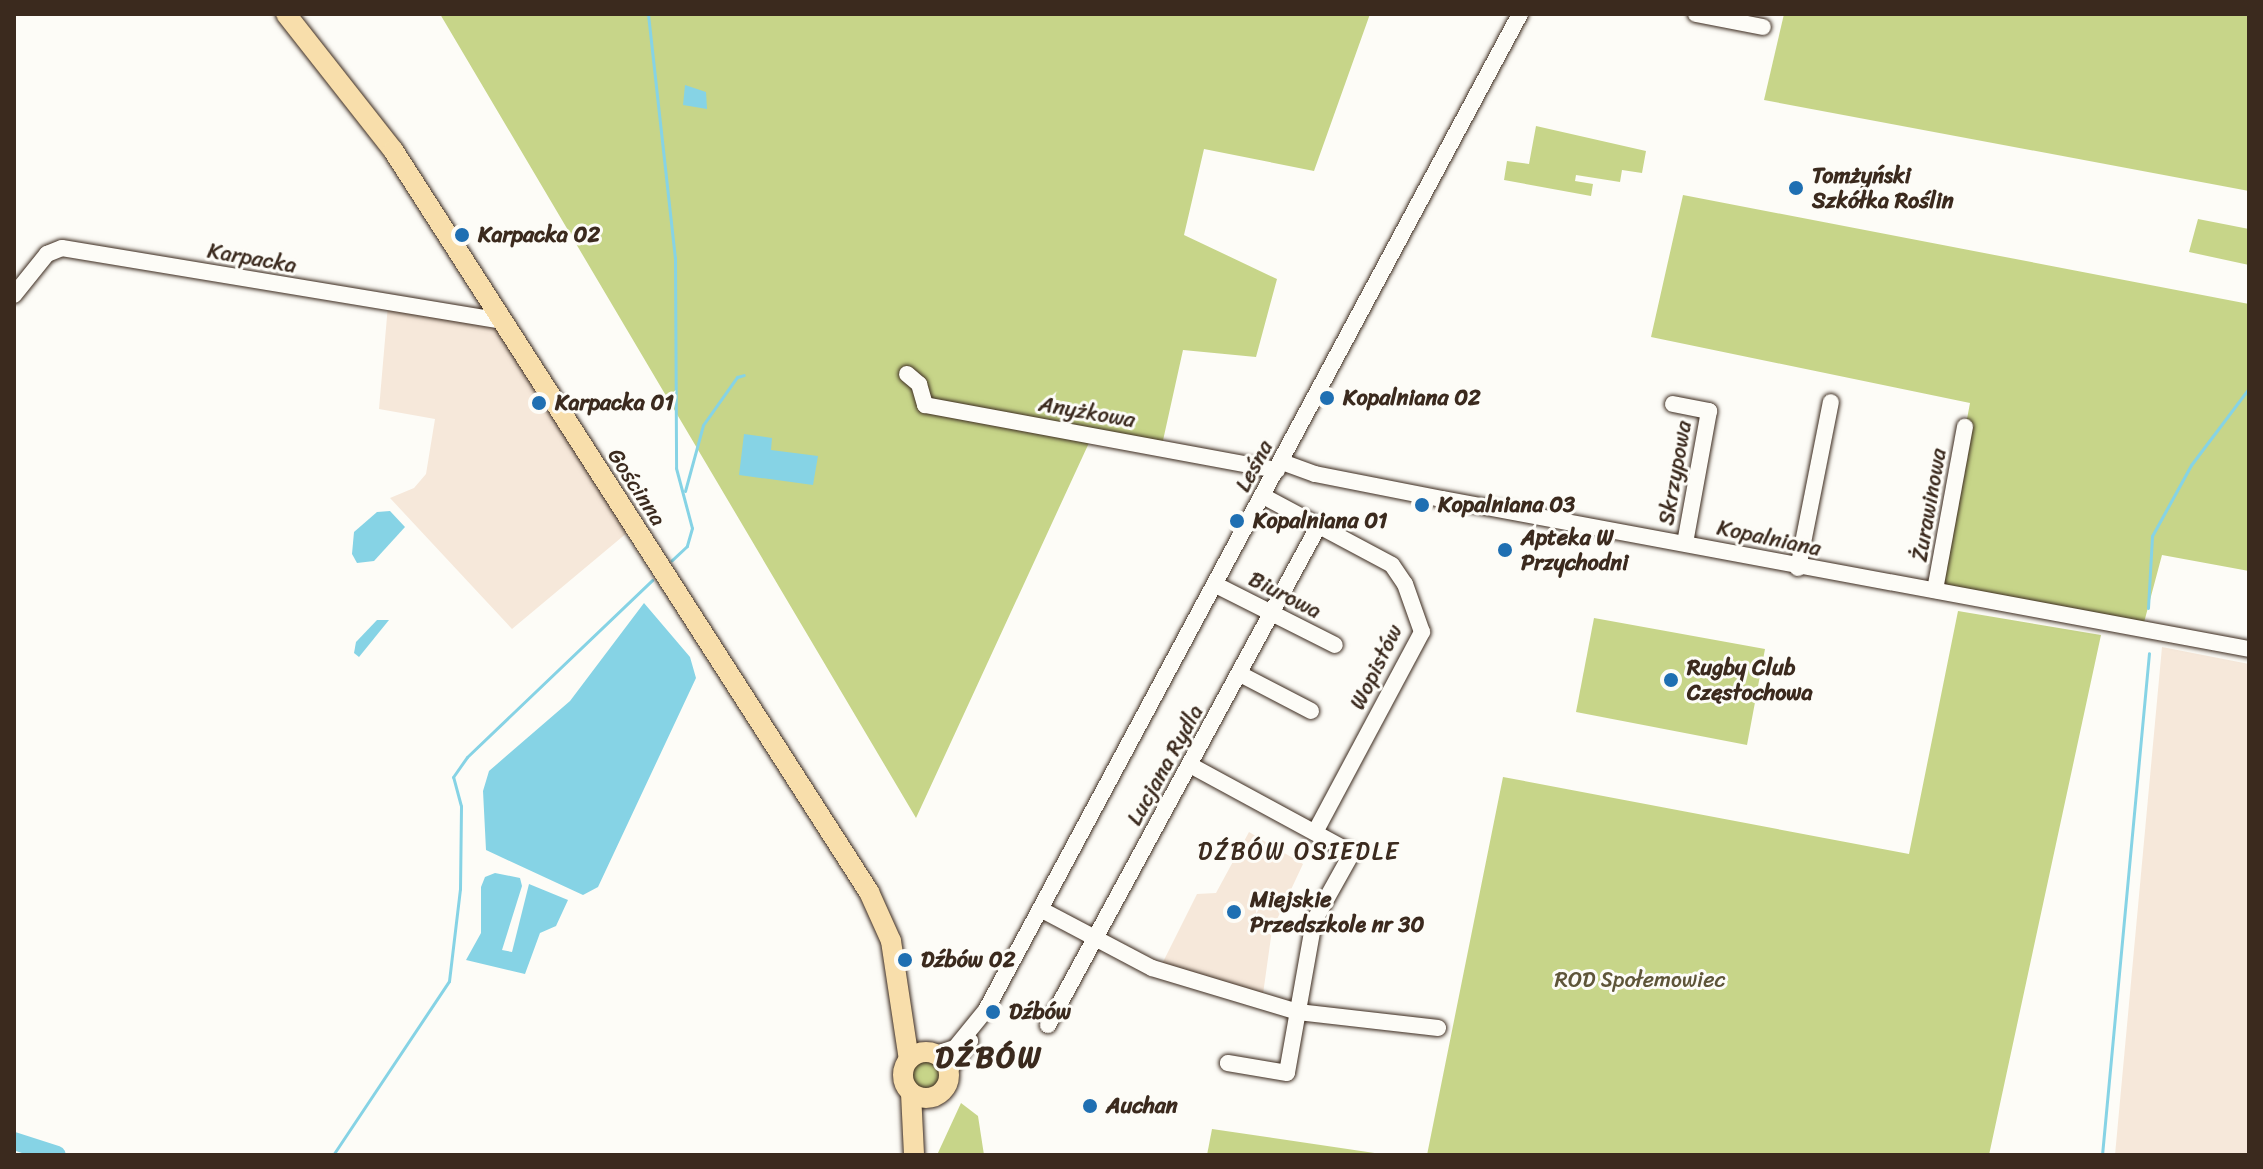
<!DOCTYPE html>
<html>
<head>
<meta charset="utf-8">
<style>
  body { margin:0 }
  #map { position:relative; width:2263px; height:1169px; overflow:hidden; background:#fdfcf7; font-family:Sriracha,sans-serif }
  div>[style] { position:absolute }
  .built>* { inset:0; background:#f6e8da }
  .green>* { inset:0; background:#c7d589 }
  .round { border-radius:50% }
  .water>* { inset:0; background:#86d3e5 }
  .stream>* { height:3px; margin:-1.5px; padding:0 1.5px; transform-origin:1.5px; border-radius:1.5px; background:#86d3e5 }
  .river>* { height:18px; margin:-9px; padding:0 9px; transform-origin:9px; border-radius:9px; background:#86d3e5 }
  .roads { filter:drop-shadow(0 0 2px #3b2a1e) drop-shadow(0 0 2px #3b2a1e) }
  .minor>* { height:16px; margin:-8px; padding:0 8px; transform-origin:8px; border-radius:8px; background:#fdfcf7 }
  .major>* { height:20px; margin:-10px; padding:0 10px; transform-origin:10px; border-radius:10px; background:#f8deab }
  .major>.ring { margin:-10px; padding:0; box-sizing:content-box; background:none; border:20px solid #f8deab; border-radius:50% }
  .dots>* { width:22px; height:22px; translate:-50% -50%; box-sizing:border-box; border:4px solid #fdfcf7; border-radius:50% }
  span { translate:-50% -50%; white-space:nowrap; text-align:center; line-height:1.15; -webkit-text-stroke:6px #fdfcf7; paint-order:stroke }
  .poi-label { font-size:22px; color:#3b2a1e; font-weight:700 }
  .left { translate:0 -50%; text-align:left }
  .street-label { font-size:22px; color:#3b2a1e }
  .park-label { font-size:22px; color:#5e5539 }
  .neighbourhood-label { font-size:24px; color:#3b2a1e; letter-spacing:2px }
  .district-label { font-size:30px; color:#3b2a1e; font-weight:700; letter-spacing:2px }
  .frame { position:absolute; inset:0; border:16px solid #3b2a1e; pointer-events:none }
</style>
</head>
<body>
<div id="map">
  <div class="built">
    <div style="clip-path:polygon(388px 305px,502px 321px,634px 527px,512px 629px,390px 498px,414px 488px,426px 474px,435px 419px,379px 409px)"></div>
    <div style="clip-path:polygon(2162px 647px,2249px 664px,2249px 1155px,2115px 1155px)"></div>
    <div style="clip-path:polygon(1249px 832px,1303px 864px,1272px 930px,1263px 994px,1162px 964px,1197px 894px,1216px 893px)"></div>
  </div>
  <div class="green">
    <div style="clip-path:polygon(440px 14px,1370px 14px,1314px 171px,1204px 149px,1184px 235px,1277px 279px,1256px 357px,1183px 350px,1162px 445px,1094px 432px,916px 818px)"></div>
    <div style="clip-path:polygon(1784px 14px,2249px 14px,2249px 191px,1764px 100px)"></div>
    <div style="clip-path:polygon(1536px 126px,1646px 151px,1642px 173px,1622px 170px,1620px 182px,1576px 175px,1575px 181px,1593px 184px,1591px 196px,1504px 180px,1507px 161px,1529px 164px)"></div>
    <div style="clip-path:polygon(1683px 195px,2249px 304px,2249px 571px,2162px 555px,2142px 630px,1935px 590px,1970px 403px,1651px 337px)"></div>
    <div style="clip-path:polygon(2198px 219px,2249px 229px,2249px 265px,2189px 252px)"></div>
    <div style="clip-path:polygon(1958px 611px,2101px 635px,1989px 1155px,1427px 1155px,1503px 777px,1909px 854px)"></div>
    <div style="clip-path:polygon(1594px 618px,1765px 649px,1747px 745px,1576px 712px)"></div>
    <div class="round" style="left:911px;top:1060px;width:32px;height:32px"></div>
    <div style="clip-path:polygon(961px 1103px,978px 1116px,984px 1155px,937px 1155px)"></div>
    <div style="clip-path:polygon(1212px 1129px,1388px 1155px,1207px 1155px)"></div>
  </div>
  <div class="water">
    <div style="clip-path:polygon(685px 85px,706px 92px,707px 109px,683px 105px)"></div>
    <div style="clip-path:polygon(744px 434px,772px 438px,771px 450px,818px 456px,813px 485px,739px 475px)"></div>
    <div style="clip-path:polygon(390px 511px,405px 527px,374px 561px,357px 563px,352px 554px,354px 532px,377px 512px)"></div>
    <div style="clip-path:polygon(644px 603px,690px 657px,696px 678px,598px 887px,583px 895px,486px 850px,483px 791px,489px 771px,570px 701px)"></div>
    <div style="clip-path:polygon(377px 620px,389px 620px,359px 657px,354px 653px,356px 642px)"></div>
    <div style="clip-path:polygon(495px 873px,520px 878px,522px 886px,502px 950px,512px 952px,529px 884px,568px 900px,556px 926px,540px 933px,525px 974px,466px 960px,481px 933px,481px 887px,485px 877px)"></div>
  </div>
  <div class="stream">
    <div style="left:648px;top:14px;width:245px;rotate:83.7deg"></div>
    <div style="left:675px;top:258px;width:210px;rotate:89.7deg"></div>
    <div style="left:676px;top:468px;width:62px;rotate:75.1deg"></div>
    <div style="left:692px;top:528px;width:19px;rotate:106deg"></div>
    <div style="left:687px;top:546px;width:21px;rotate:137deg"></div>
    <div style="left:685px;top:491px;width:68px;rotate:-74.7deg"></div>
    <div style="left:703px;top:425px;width:59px;rotate:-54.7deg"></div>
    <div style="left:737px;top:377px;width:7px;rotate:-16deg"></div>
    <div style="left:2148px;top:608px;width:72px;rotate:-86.8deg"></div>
    <div style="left:2152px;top:536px;width:81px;rotate:-61.2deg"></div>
    <div style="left:2191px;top:465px;width:96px;rotate:-53deg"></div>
    <div style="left:333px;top:1155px;width:209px;rotate:-56.3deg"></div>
    <div style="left:449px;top:981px;width:93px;rotate:-83.2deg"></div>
    <div style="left:460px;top:889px;width:83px;rotate:-89.3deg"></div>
    <div style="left:461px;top:806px;width:30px;rotate:-105deg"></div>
    <div style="left:453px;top:777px;width:24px;rotate:-55deg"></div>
    <div style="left:467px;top:757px;width:256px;rotate:-43.7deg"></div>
    <div style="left:2102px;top:1155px;width:504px;rotate:-84.65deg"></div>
  </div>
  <div class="river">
    <div style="left:14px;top:1141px;width:45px;rotate:18deg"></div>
  </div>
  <div class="roads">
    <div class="minor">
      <div style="left:1696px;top:14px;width:68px;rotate:11deg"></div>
      <div style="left:14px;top:295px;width:53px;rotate:-51.2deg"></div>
      <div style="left:47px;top:254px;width:16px;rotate:-22deg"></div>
      <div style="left:62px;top:248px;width:446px;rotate:9.4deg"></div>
      <div style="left:907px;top:374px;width:16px;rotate:40deg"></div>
      <div style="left:919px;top:384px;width:22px;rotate:74deg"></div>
      <div style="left:925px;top:405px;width:358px;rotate:10.5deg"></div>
      <div style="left:1673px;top:404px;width:37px;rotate:11deg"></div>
      <div style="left:1709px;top:411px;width:134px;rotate:100.3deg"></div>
      <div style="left:1282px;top:462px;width:35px;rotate:20deg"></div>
      <div style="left:1315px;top:474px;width:130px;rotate:11.1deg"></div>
      <div style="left:1443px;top:499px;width:820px;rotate:10.54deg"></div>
      <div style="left:1263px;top:496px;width:146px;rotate:28.1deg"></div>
      <div style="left:1392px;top:565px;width:23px;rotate:56deg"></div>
      <div style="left:1405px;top:584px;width:51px;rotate:70.5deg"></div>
      <div style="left:1422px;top:632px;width:227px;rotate:118.1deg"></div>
      <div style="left:1798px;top:568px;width:169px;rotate:-78.8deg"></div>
      <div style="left:1216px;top:585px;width:133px;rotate:26.8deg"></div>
      <div style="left:1935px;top:590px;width:166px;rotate:-79.6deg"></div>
      <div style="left:1240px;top:674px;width:80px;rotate:27.5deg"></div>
      <div style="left:1190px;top:765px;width:184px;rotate:28.5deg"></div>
      <div style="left:1352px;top:853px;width:78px;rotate:119.2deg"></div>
      <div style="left:1314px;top:921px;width:154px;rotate:100.1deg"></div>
      <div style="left:1287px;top:1073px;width:60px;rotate:-170.4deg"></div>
      <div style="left:1042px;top:910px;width:124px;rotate:27.8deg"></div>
      <div style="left:1152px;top:968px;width:152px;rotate:16.8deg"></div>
      <div style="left:1298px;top:1012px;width:141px;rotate:6.5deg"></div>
      <div style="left:1048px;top:1025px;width:569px;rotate:-61.54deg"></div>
      <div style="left:936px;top:1054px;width:20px;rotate:-18deg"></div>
      <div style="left:955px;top:1048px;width:49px;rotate:-50.8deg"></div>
      <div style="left:986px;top:1010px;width:1130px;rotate:-61.8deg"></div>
      <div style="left:949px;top:1070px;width:36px;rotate:-54deg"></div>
    </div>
    <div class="major">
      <div style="left:286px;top:14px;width:173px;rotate:51.8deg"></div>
      <div style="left:393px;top:150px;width:882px;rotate:57.32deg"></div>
      <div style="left:869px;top:892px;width:54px;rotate:65.8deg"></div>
      <div style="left:891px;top:941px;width:120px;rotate:81.4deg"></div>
      <div class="ring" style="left:903px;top:1052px;width:26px;height:26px"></div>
      <div style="left:911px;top:1093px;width:62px;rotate:87.2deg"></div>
    </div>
  </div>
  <div class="dots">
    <div style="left:1796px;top:188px;background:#1f6fb2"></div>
    <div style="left:462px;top:235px;background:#1f6fb2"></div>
    <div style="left:1327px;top:398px;background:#1f6fb2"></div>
    <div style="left:539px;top:403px;background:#1f6fb2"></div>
    <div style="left:1422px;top:505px;background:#1f6fb2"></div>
    <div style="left:1237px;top:521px;background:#1f6fb2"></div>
    <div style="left:1505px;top:550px;background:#1f6fb2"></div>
    <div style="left:1671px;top:680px;background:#1f6fb2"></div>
    <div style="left:1234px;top:912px;background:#1f6fb2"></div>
    <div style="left:905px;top:960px;background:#1f6fb2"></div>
    <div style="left:993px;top:1012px;background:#1f6fb2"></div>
    <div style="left:1090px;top:1106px;background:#1f6fb2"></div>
  </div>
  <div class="poi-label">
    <span class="left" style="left:1812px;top:188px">Tomżyński<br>Szkółka Roślin</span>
    <span class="left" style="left:478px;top:235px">Karpacka 02</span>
    <span class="left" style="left:1343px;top:398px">Kopalniana 02</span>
    <span class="left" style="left:555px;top:403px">Karpacka 01</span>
    <span class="left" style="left:1438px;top:505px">Kopalniana 03</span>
    <span class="left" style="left:1253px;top:521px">Kopalniana 01</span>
    <span class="left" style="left:1521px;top:550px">Apteka W<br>Przychodni</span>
    <span class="left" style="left:1687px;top:680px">Rugby Club<br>Częstochowa</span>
    <span class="left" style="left:1250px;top:912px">Miejskie<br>Przedszkole nr 30</span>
    <span class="left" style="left:921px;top:960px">Dźbów 02</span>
    <span class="left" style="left:1009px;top:1012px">Dźbów</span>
    <span class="left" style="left:1106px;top:1106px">Auchan</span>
  </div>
  <div class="street-label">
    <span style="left:252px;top:258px;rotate:10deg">Karpacka</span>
    <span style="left:1087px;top:412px;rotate:10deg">Anyżkowa</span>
    <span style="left:1254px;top:466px;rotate:-62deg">Leśna</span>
    <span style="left:1675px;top:473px;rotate:-80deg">Skrzypowa</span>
    <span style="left:637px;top:487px;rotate:57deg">Gościnna</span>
    <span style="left:1929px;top:505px;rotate:-80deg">Żurawinowa</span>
    <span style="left:1769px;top:538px;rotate:12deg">Kopalniana</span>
    <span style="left:1285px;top:595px;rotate:27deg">Biurowa</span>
    <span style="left:1376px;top:667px;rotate:-64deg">Wopistów</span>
    <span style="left:1165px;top:765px;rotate:-61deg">Lucjana Rydla</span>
  </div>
  <div class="park-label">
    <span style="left:1640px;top:980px">ROD Społemowiec</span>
  </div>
  <div class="neighbourhood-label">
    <span style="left:1299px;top:852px">DŹBÓW OSIEDLE</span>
  </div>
  <div class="district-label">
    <span style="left:989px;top:1057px">DŹBÓW</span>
  </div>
  <div class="frame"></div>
</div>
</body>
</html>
